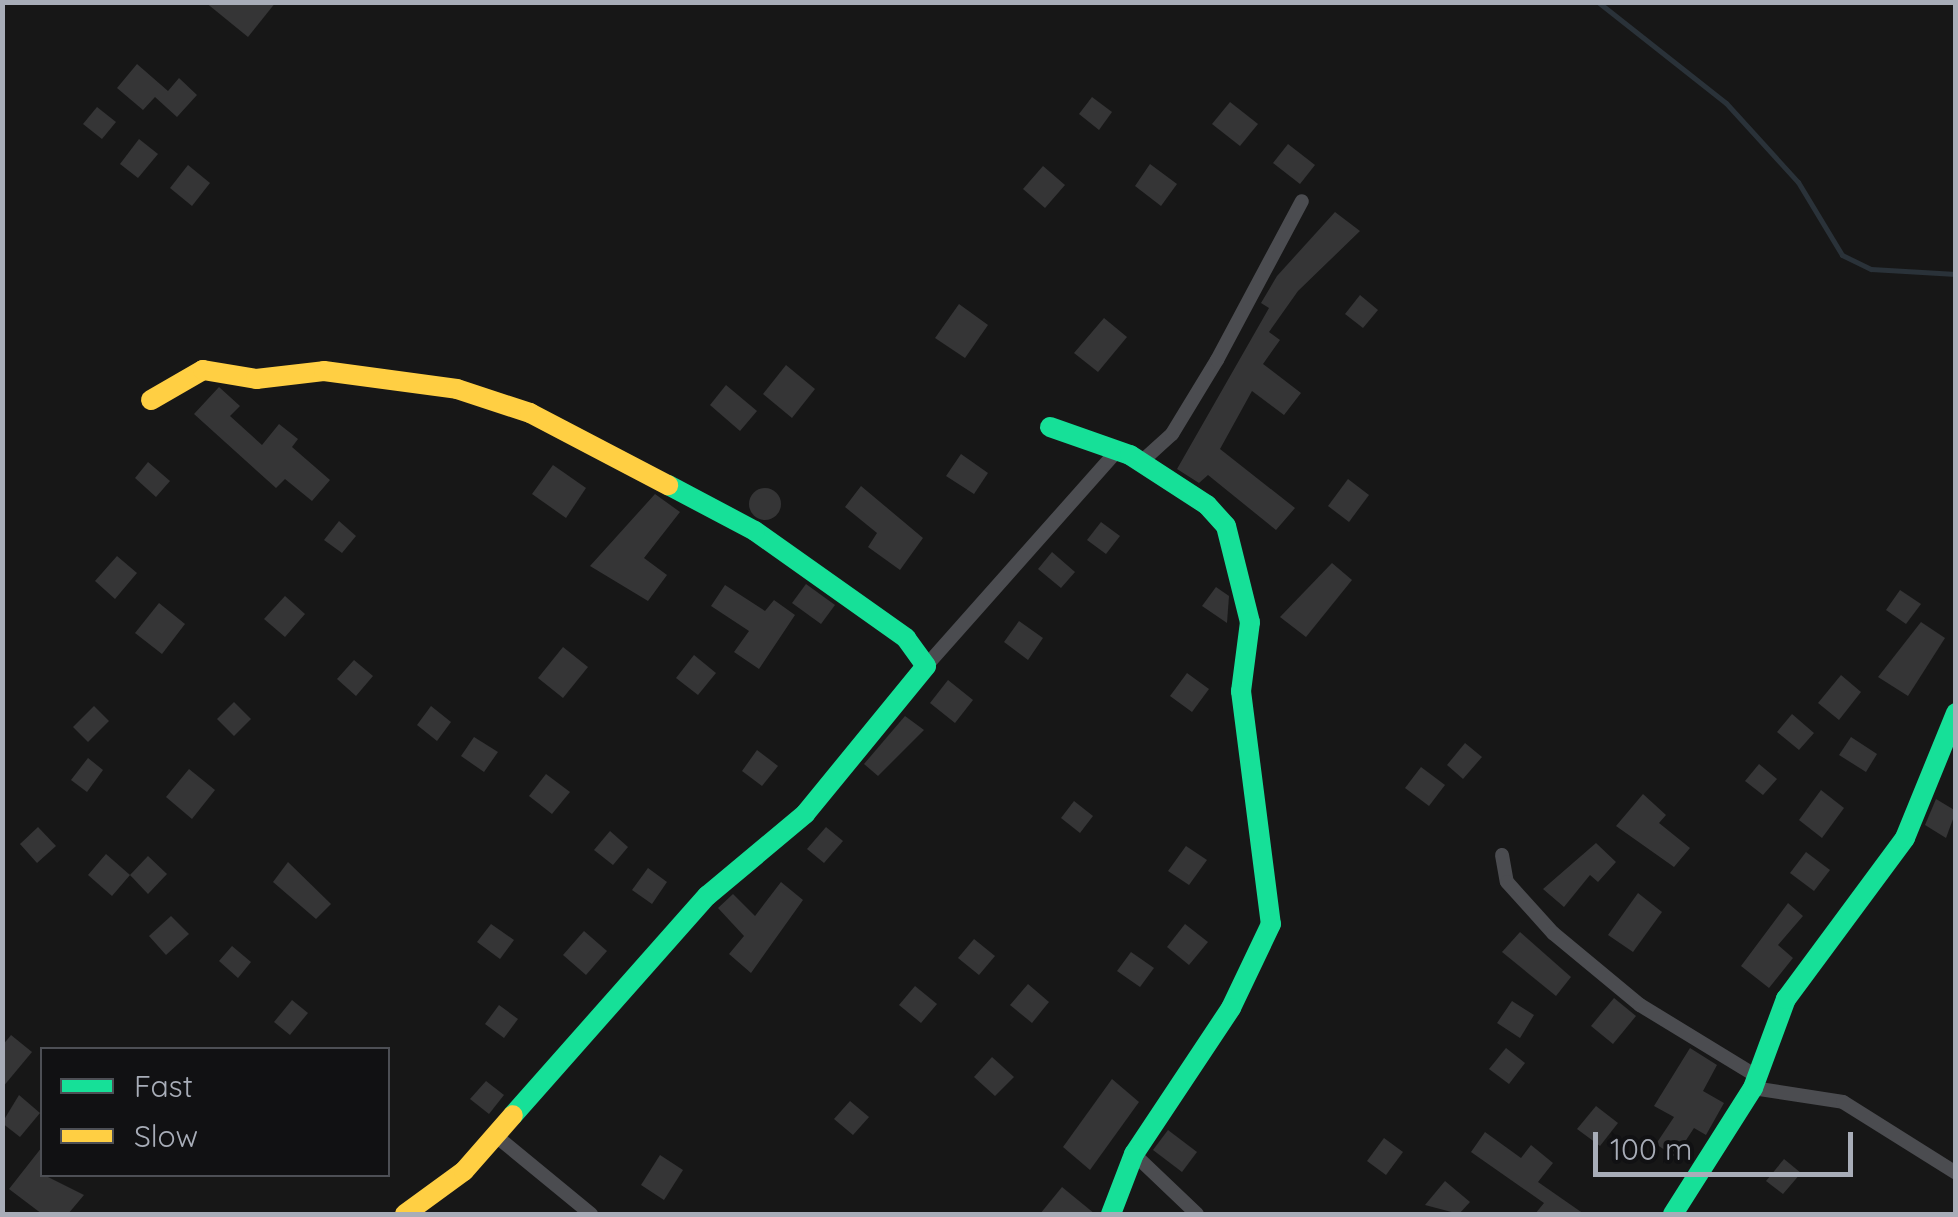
<!DOCTYPE html>
<html>
<head>
<meta charset="utf-8">
<style>
  body { margin:0 }
  #map { position:relative; width:1958px; height:1217px; overflow:hidden; background:#171717; font-family:Quicksand,sans-serif }
  div>[style] { position:absolute }
  .stream>* { height:5px; margin:-2.5px; padding:0 2.5px; transform-origin:2.5px; border-radius:2.5px; background:#2a3239 }
  .building>* { inset:0; background:#353536 }
  .round { border-radius:50% }
  .street>* { height:14px; margin:-7px; padding:0 7px; transform-origin:7px; border-radius:7px; background:#4b4c50 }
  .fast>* { height:20px; margin:-10px; padding:0 10px; transform-origin:10px; border-radius:10px; background:#16e098 }
  .slow>* { height:20px; margin:-10px; padding:0 10px; transform-origin:10px; border-radius:10px; background:#ffcf43 }
  span { translate:-50% -50%; white-space:nowrap; text-align:center; line-height:1.15; -webkit-text-stroke:9px #111113; paint-order:stroke }
  .frame { position:absolute; inset:0; border:5px solid #a8adb8; pointer-events:none }
  .legend { position:absolute; left:40px; top:1047px; width:350px; height:130px; box-sizing:border-box; background:#111113; border:2px solid #4d4f55; margin:0; padding:12px 18px; list-style:none; font-size:30px; color:#a8adb8 }
  .legend li { display:flex; align-items:center; gap:20px; height:50px }
  .legend b { width:50px; border:2px solid #4d4f55 }
  .scale { position:absolute; left:1593px; top:1132px; width:260px; height:45px; box-sizing:border-box; border:5px solid #a8adb8; border-top:0; padding-left:12px; font-size:30px; line-height:35px; white-space:nowrap; color:#a8adb8; -webkit-text-stroke:8px #111113; paint-order:stroke }
</style>
</head>
<body>
<div id="map">
  <div class="stream">
    <div style="left:1598px;top:2px;width:163px;rotate:38.3deg"></div>
    <div style="left:1726px;top:103px;width:107px;rotate:47.7deg"></div>
    <div style="left:1798px;top:182px;width:85px;rotate:58.9deg"></div>
    <div style="left:1842px;top:255px;width:32px;rotate:26deg"></div>
    <div style="left:1871px;top:269px;width:85px;rotate:3.4deg"></div>
  </div>
  <div class="building">
    <div style="clip-path:polygon(205px 2px,276px 2px,248px 37px)"></div>
    <div style="clip-path:polygon(137px 64px,168px 91px,179px 78px,197px 95px,177px 117px,155px 97px,143px 110px,117px 88px)"></div>
    <div style="clip-path:polygon(1092px 97px,1112px 112px,1099px 130px,1079px 114px)"></div>
    <div style="clip-path:polygon(1230px 102px,1258px 124px,1240px 146px,1212px 124px)"></div>
    <div style="clip-path:polygon(97px 107px,116px 122px,102px 139px,83px 124px)"></div>
    <div style="clip-path:polygon(139px 139px,158px 154px,138px 178px,120px 164px)"></div>
    <div style="clip-path:polygon(1288px 144px,1315px 165px,1300px 184px,1273px 163px)"></div>
    <div style="clip-path:polygon(1150px 164px,1177px 184px,1161px 206px,1135px 186px)"></div>
    <div style="clip-path:polygon(188px 165px,210px 183px,192px 206px,170px 188px)"></div>
    <div style="clip-path:polygon(1043px 166px,1065px 185px,1045px 208px,1023px 189px)"></div>
    <div style="clip-path:polygon(1335px 212px,1360px 231px,1298px 291px,1269px 332px,1280px 340px,1263px 364px,1301px 393px,1284px 415px,1252px 391px,1220px 449px,1295px 508px,1276px 530px,1208px 475px,1199px 483px,1177px 469px,1269px 308px,1261px 303px,1277px 276px)"></div>
    <div style="clip-path:polygon(1360px 295px,1378px 310px,1363px 328px,1345px 314px)"></div>
    <div style="clip-path:polygon(959px 304px,988px 325px,965px 358px,935px 338px)"></div>
    <div style="clip-path:polygon(1104px 318px,1127px 337px,1098px 372px,1074px 353px)"></div>
    <div style="clip-path:polygon(786px 365px,815px 389px,792px 418px,763px 394px)"></div>
    <div style="clip-path:polygon(726px 385px,757px 411px,740px 431px,710px 405px)"></div>
    <div style="clip-path:polygon(219px 387px,240px 406px,230px 416px,262px 445px,279px 424px,298px 439px,292px 447px,330px 480px,312px 501px,285px 479px,276px 488px,194px 414px)"></div>
    <div style="clip-path:polygon(961px 454px,988px 473px,974px 494px,946px 476px)"></div>
    <div style="clip-path:polygon(148px 462px,170px 481px,156px 497px,135px 478px)"></div>
    <div style="clip-path:polygon(553px 465px,586px 488px,566px 518px,532px 494px)"></div>
    <div style="clip-path:polygon(1348px 479px,1369px 495px,1349px 522px,1328px 506px)"></div>
    <div style="clip-path:polygon(861px 486px,923px 538px,900px 570px,868px 547px,877px 533px,845px 507px)"></div>
    <div class="round" style="left:749px;top:488px;width:32px;height:32px"></div>
    <div style="clip-path:polygon(655px 494px,680px 512px,644px 558px,667px 575px,648px 601px,590px 566px)"></div>
    <div style="clip-path:polygon(339px 521px,356px 536px,342px 553px,324px 540px)"></div>
    <div style="clip-path:polygon(1101px 522px,1120px 536px,1106px 554px,1087px 540px)"></div>
    <div style="clip-path:polygon(1052px 552px,1075px 572px,1061px 588px,1038px 569px)"></div>
    <div style="clip-path:polygon(117px 556px,137px 573px,115px 599px,95px 581px)"></div>
    <div style="clip-path:polygon(1332px 563px,1352px 580px,1306px 637px,1280px 617px)"></div>
    <div style="clip-path:polygon(806px 584px,835px 605px,821px 624px,792px 603px)"></div>
    <div style="clip-path:polygon(725px 585px,765px 611px,774px 600px,795px 615px,759px 669px,734px 652px,749px 631px,711px 606px)"></div>
    <div style="clip-path:polygon(1216px 587px,1229px 596px,1227px 623px,1202px 606px)"></div>
    <div style="clip-path:polygon(1900px 590px,1921px 604px,1906px 624px,1886px 610px)"></div>
    <div style="clip-path:polygon(285px 596px,305px 614px,285px 637px,264px 619px)"></div>
    <div style="clip-path:polygon(159px 603px,185px 624px,162px 654px,135px 633px)"></div>
    <div style="clip-path:polygon(1019px 621px,1043px 638px,1028px 660px,1004px 642px)"></div>
    <div style="clip-path:polygon(1921px 622px,1945px 638px,1908px 696px,1878px 677px)"></div>
    <div style="clip-path:polygon(563px 647px,588px 667px,563px 698px,538px 678px)"></div>
    <div style="clip-path:polygon(694px 655px,716px 673px,698px 695px,676px 678px)"></div>
    <div style="clip-path:polygon(354px 660px,373px 676px,356px 696px,337px 679px)"></div>
    <div style="clip-path:polygon(1187px 673px,1209px 689px,1192px 712px,1170px 696px)"></div>
    <div style="clip-path:polygon(1841px 675px,1861px 692px,1839px 720px,1818px 703px)"></div>
    <div style="clip-path:polygon(948px 680px,973px 700px,955px 723px,930px 703px)"></div>
    <div style="clip-path:polygon(234px 702px,251px 719px,234px 736px,217px 719px)"></div>
    <div style="clip-path:polygon(94px 706px,109px 721px,88px 742px,73px 727px)"></div>
    <div style="clip-path:polygon(431px 706px,451px 722px,437px 741px,417px 725px)"></div>
    <div style="clip-path:polygon(1792px 714px,1814px 733px,1799px 750px,1777px 732px)"></div>
    <div style="clip-path:polygon(905px 716px,924px 730px,878px 776px,864px 764px)"></div>
    <div style="clip-path:polygon(474px 737px,498px 752px,484px 772px,461px 756px)"></div>
    <div style="clip-path:polygon(1851px 737px,1877px 754px,1866px 772px,1839px 755px)"></div>
    <div style="clip-path:polygon(1465px 743px,1482px 757px,1463px 779px,1447px 765px)"></div>
    <div style="clip-path:polygon(757px 750px,778px 766px,762px 786px,742px 771px)"></div>
    <div style="clip-path:polygon(88px 758px,103px 770px,87px 792px,71px 780px)"></div>
    <div style="clip-path:polygon(1759px 764px,1777px 779px,1763px 795px,1745px 781px)"></div>
    <div style="clip-path:polygon(1421px 767px,1445px 785px,1429px 806px,1405px 788px)"></div>
    <div style="clip-path:polygon(189px 769px,215px 790px,192px 819px,166px 797px)"></div>
    <div style="clip-path:polygon(546px 774px,570px 792px,552px 814px,529px 796px)"></div>
    <div style="clip-path:polygon(1821px 790px,1844px 808px,1822px 838px,1799px 820px)"></div>
    <div style="clip-path:polygon(1643px 794px,1666px 815px,1659px 823px,1690px 848px,1674px 867px,1616px 826px)"></div>
    <div style="clip-path:polygon(1936px 799px,1956px 811px,1946px 838px,1925px 825px)"></div>
    <div style="clip-path:polygon(1074px 801px,1093px 816px,1080px 833px,1061px 818px)"></div>
    <div style="clip-path:polygon(38px 827px,56px 846px,37px 863px,20px 844px)"></div>
    <div style="clip-path:polygon(826px 827px,843px 841px,824px 863px,807px 849px)"></div>
    <div style="clip-path:polygon(610px 831px,628px 847px,613px 865px,594px 850px)"></div>
    <div style="clip-path:polygon(1596px 843px,1616px 862px,1598px 882px,1590px 875px,1564px 907px,1543px 889px)"></div>
    <div style="clip-path:polygon(1186px 846px,1207px 860px,1189px 885px,1168px 871px)"></div>
    <div style="clip-path:polygon(1806px 852px,1830px 870px,1814px 891px,1790px 873px)"></div>
    <div style="clip-path:polygon(106px 854px,130px 875px,112px 896px,88px 875px)"></div>
    <div style="clip-path:polygon(148px 856px,167px 874px,148px 894px,130px 875px)"></div>
    <div style="clip-path:polygon(288px 862px,331px 904px,316px 919px,273px 882px)"></div>
    <div style="clip-path:polygon(648px 868px,667px 882px,652px 904px,632px 890px)"></div>
    <div style="clip-path:polygon(781px 882px,803px 900px,751px 973px,729px 954px,744px 936px,718px 908px,733px 894px,755px 916px)"></div>
    <div style="clip-path:polygon(1638px 893px,1662px 912px,1633px 952px,1608px 935px)"></div>
    <div style="clip-path:polygon(1788px 903px,1803px 916px,1778px 945px,1793px 958px,1769px 988px,1741px 966px)"></div>
    <div style="clip-path:polygon(171px 916px,189px 934px,166px 955px,149px 936px)"></div>
    <div style="clip-path:polygon(491px 924px,514px 940px,500px 959px,477px 942px)"></div>
    <div style="clip-path:polygon(1185px 924px,1208px 942px,1189px 965px,1167px 947px)"></div>
    <div style="clip-path:polygon(584px 931px,607px 951px,586px 975px,563px 955px)"></div>
    <div style="clip-path:polygon(1520px 932px,1571px 977px,1556px 996px,1502px 952px)"></div>
    <div style="clip-path:polygon(974px 939px,995px 956px,979px 975px,958px 958px)"></div>
    <div style="clip-path:polygon(232px 946px,251px 962px,238px 978px,219px 961px)"></div>
    <div style="clip-path:polygon(1131px 952px,1154px 968px,1140px 987px,1117px 971px)"></div>
    <div style="clip-path:polygon(1028px 984px,1049px 1002px,1032px 1023px,1010px 1005px)"></div>
    <div style="clip-path:polygon(915px 986px,937px 1004px,921px 1023px,899px 1005px)"></div>
    <div style="clip-path:polygon(1614px 998px,1636px 1016px,1613px 1044px,1591px 1026px)"></div>
    <div style="clip-path:polygon(292px 1000px,308px 1013px,290px 1035px,274px 1022px)"></div>
    <div style="clip-path:polygon(1512px 1001px,1534px 1015px,1520px 1038px,1497px 1023px)"></div>
    <div style="clip-path:polygon(499px 1005px,518px 1019px,504px 1038px,485px 1024px)"></div>
    <div style="clip-path:polygon(11px 1035px,32px 1052px,2px 1088px,2px 1046px)"></div>
    <div style="clip-path:polygon(1506px 1048px,1525px 1063px,1509px 1084px,1489px 1069px)"></div>
    <div style="clip-path:polygon(1690px 1048px,1717px 1065px,1703px 1091px,1724px 1103px,1706px 1135px,1694px 1128px,1675px 1157px,1656px 1144px,1674px 1117px,1654px 1106px)"></div>
    <div style="clip-path:polygon(992px 1057px,1014px 1077px,995px 1096px,974px 1077px)"></div>
    <div style="clip-path:polygon(1112px 1079px,1139px 1102px,1090px 1170px,1063px 1147px)"></div>
    <div style="clip-path:polygon(486px 1081px,504px 1095px,489px 1114px,470px 1099px)"></div>
    <div style="clip-path:polygon(19px 1095px,40px 1113px,20px 1137px,2px 1123px)"></div>
    <div style="clip-path:polygon(850px 1101px,869px 1117px,853px 1135px,834px 1119px)"></div>
    <div style="clip-path:polygon(1596px 1106px,1618px 1123px,1600px 1146px,1577px 1129px)"></div>
    <div style="clip-path:polygon(1168px 1130px,1197px 1152px,1182px 1172px,1153px 1150px)"></div>
    <div style="clip-path:polygon(1485px 1132px,1521px 1158px,1531px 1145px,1553px 1163px,1538px 1182px,1584px 1214px,1535px 1214px,1544px 1203px,1471px 1152px)"></div>
    <div style="clip-path:polygon(1384px 1138px,1403px 1152px,1386px 1175px,1367px 1161px)"></div>
    <div style="clip-path:polygon(42px 1147px,42px 1174px,84px 1195px,68px 1214px,42px 1214px,9px 1189px)"></div>
    <div style="clip-path:polygon(660px 1155px,683px 1170px,664px 1200px,641px 1185px)"></div>
    <div style="clip-path:polygon(1784px 1159px,1801px 1173px,1783px 1194px,1766px 1181px)"></div>
    <div style="clip-path:polygon(1445px 1181px,1470px 1202px,1459px 1214px,1425px 1205px)"></div>
    <div style="clip-path:polygon(1062px 1187px,1095px 1214px,1040px 1214px)"></div>
  </div>
  <div class="street">
    <div style="left:1140px;top:463px;width:43px;rotate:-42.2deg"></div>
    <div style="left:1172px;top:434px;width:87px;rotate:-58.7deg"></div>
    <div style="left:1217px;top:360px;width:180px;rotate:-61.9deg"></div>
    <div style="left:926px;top:666px;width:289px;rotate:-48.4deg"></div>
    <div style="left:1502px;top:855px;width:27px;rotate:80deg"></div>
    <div style="left:1507px;top:882px;width:69px;rotate:48deg"></div>
    <div style="left:1553px;top:933px;width:113px;rotate:39.6deg"></div>
    <div style="left:1640px;top:1005px;width:138px;rotate:31.4deg"></div>
    <div style="left:1753px;top:1088px;width:91px;rotate:8.8deg"></div>
    <div style="left:1843px;top:1102px;width:133px;rotate:32.1deg"></div>
    <div style="left:496px;top:1136px;width:123px;rotate:39.4deg"></div>
    <div style="left:1134px;top:1154px;width:87px;rotate:43.6deg"></div>
  </div>
  <div class="fast">
    <div style="left:1050px;top:427px;width:85px;rotate:19.3deg"></div>
    <div style="left:1130px;top:455px;width:92px;rotate:33deg"></div>
    <div style="left:1207px;top:505px;width:28px;rotate:48deg"></div>
    <div style="left:1226px;top:526px;width:99px;rotate:76deg"></div>
    <div style="left:1250px;top:622px;width:70px;rotate:97.4deg"></div>
    <div style="left:1241px;top:691px;width:235px;rotate:82.7deg"></div>
    <div style="left:1271px;top:924px;width:93px;rotate:115.5deg"></div>
    <div style="left:1231px;top:1008px;width:175px;rotate:123.6deg"></div>
    <div style="left:1134px;top:1154px;width:64px;rotate:111deg"></div>
    <div style="left:513px;top:1115px;width:293px;rotate:-48.5deg"></div>
    <div style="left:707px;top:896px;width:128px;rotate:-39.9deg"></div>
    <div style="left:805px;top:814px;width:191px;rotate:-50.7deg"></div>
    <div style="left:926px;top:666px;width:34px;rotate:-126deg"></div>
    <div style="left:906px;top:638px;width:185px;rotate:-144.7deg"></div>
    <div style="left:755px;top:531px;width:98px;rotate:-152.1deg"></div>
    <div style="left:1673px;top:1214px;width:149px;rotate:-57.6deg"></div>
    <div style="left:1753px;top:1088px;width:95px;rotate:-69.7deg"></div>
    <div style="left:1786px;top:999px;width:200px;rotate:-53.5deg"></div>
    <div style="left:1905px;top:838px;width:135px;rotate:-67.8deg"></div>
  </div>
  <div class="slow">
    <div style="left:151px;top:400px;width:60px;rotate:-30deg"></div>
    <div style="left:203px;top:370px;width:54px;rotate:9.6deg"></div>
    <div style="left:256px;top:379px;width:68px;rotate:-6.7deg"></div>
    <div style="left:324px;top:371px;width:134px;rotate:7.7deg"></div>
    <div style="left:457px;top:389px;width:77px;rotate:18.2deg"></div>
    <div style="left:530px;top:413px;width:156px;rotate:27.6deg"></div>
    <div style="left:405px;top:1214px;width:73px;rotate:-36.1deg"></div>
    <div style="left:464px;top:1171px;width:74px;rotate:-48.8deg"></div>
  </div>
  <div class="frame"></div>
  <ul class="legend">
  <li><b style="height:12px;background:#16e098"></b>Fast</li>
  <li><b style="height:12px;background:#ffcf43"></b>Slow</li>
  </ul>
  <div class="scale">100 m</div>
</div>
</body>
</html>
